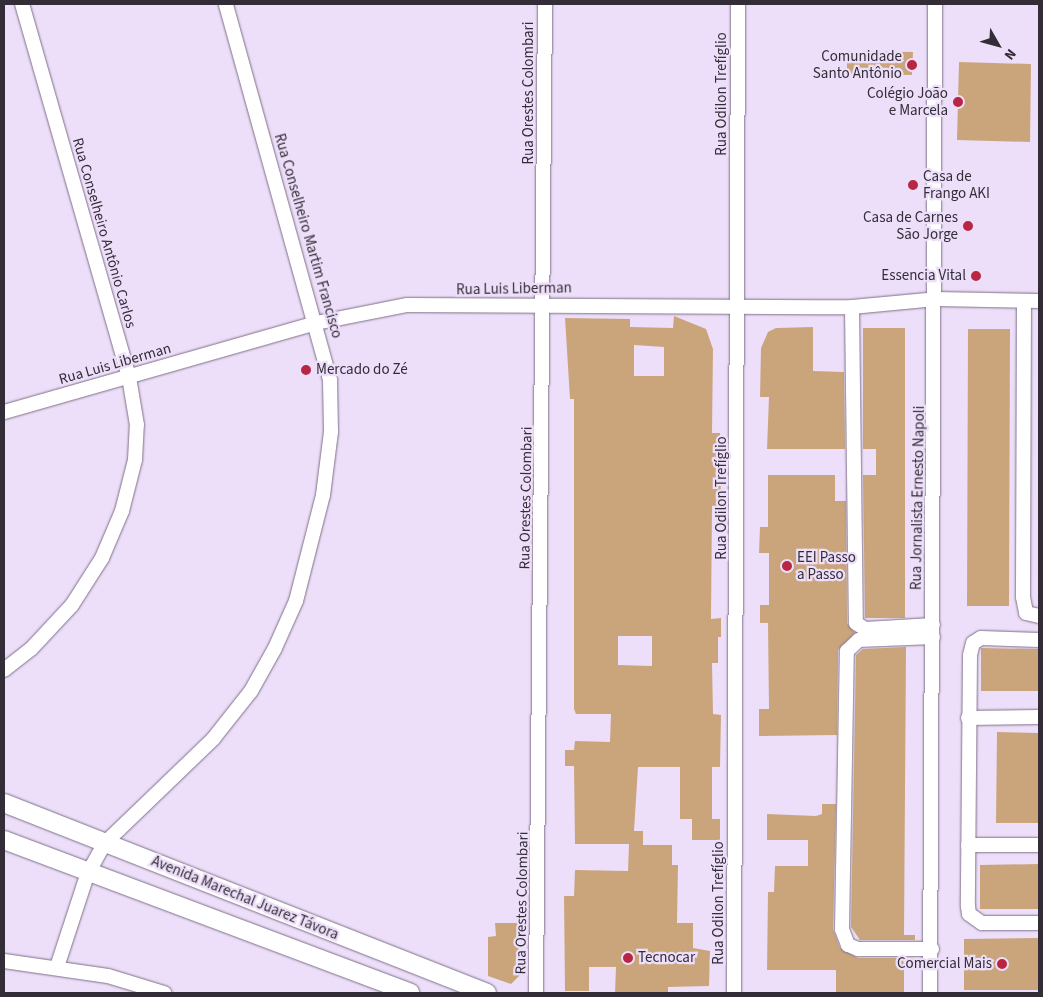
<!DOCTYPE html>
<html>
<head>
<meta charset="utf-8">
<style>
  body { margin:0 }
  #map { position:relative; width:1043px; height:997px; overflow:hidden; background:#eddff9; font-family:"Source Sans 3",sans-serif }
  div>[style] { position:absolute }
  .building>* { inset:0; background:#caa57c }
  .roads { filter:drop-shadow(0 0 1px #7d7088) drop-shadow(0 0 1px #7d7088) }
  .minor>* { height:14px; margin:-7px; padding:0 7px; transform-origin:7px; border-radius:7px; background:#fff }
  .tertiary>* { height:18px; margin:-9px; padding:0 9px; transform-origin:9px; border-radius:9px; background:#fff }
  .dots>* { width:14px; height:14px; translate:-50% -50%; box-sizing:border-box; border:2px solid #eddff9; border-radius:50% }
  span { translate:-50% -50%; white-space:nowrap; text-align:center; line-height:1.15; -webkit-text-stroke:4.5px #eddff9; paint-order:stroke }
  .poi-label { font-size:15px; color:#332d37 }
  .right { translate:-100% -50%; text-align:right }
  .left { translate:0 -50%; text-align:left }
  .street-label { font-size:15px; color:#332d37 }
  .frame { position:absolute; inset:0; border:5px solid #332d37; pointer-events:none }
  .north { position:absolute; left:973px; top:20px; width:50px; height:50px; -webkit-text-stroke:4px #eddff9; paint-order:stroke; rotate:128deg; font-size:14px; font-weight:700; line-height:20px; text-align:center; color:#332d37 }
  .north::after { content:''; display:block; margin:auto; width:18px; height:22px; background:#332d37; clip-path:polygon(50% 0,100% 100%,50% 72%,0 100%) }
</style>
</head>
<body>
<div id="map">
  <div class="building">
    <div style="clip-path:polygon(847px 51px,913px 52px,912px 75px,847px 74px)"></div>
    <div style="clip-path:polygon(959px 62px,1031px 64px,1030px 142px,957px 140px)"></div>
    <div style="clip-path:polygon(evenodd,674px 316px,706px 329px,713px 349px,712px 433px,720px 433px,721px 506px,712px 506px,711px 619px,721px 618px,721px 637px,718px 637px,718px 663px,712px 663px,713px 714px,721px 715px,720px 767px,712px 767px,712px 819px,720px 819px,720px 840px,692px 840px,692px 819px,680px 819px,680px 767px,638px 767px,634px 831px,643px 831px,643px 845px,672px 845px,672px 865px,678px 865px,677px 923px,693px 923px,693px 948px,710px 951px,709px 986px,668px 987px,668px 993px,615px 993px,616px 967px,589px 967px,589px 991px,565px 991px,564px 896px,574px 896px,575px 870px,628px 871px,629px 844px,575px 844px,574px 766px,565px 766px,565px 750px,574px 750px,575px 741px,610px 742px,611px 714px,576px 714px,574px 709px,574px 399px,570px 399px,565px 318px,630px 319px,630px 327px,673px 328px,674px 316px,634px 345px,664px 347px,664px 376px,634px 376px,634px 345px,674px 316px,618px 636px,652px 636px,652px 666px,618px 665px,618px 636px)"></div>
    <div style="clip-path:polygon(813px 327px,813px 371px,844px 372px,845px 449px,767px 449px,769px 397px,760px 397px,761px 348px,768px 332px,776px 328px)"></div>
    <div style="clip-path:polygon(863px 328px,905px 328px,905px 618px,865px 618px,863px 475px,876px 475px,876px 449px,863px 449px)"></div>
    <div style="clip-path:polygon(968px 329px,1010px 329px,1009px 606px,967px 606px)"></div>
    <div style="clip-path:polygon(768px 475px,835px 475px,835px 501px,846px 501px,847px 623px,855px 633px,838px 650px,837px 735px,759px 736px,759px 709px,769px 709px,768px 623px,760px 623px,760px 605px,769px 605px,769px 553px,759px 553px,760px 527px,768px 527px)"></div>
    <div style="clip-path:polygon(906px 647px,904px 935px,915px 935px,915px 940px,860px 940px,851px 927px,856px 655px,863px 649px)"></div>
    <div style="clip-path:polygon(981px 648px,1039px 649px,1039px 691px,981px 691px)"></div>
    <div style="clip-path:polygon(997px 732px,1039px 733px,1039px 823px,996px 823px)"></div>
    <div style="clip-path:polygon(822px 804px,836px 804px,833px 929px,840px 948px,858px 958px,915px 958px,915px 969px,904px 969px,904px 993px,836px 993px,836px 970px,767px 970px,768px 892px,774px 892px,775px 866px,808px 866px,808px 840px,767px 840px,767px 814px,816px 816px,822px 814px)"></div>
    <div style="clip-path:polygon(1039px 864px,1039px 909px,980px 909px,980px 865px)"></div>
    <div style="clip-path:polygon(495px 923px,517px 923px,520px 975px,511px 984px,488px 976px,488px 937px,496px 936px)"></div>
    <div style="clip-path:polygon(1039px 938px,1039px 990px,964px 990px,964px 939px)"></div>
  </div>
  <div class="roads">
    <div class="minor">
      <div style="left:1024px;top:301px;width:296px;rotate:90.2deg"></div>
      <div style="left:1023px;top:597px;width:16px;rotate:79deg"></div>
      <div style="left:1026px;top:613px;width:13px;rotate:13deg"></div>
      <div style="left:852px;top:307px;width:316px;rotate:89.3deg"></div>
      <div style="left:856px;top:623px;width:11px;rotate:34deg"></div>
      <div style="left:865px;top:629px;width:68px;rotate:-3.4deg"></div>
      <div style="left:4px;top:412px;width:324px;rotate:-15.9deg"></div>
      <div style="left:316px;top:323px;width:93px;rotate:-11.2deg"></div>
      <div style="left:407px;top:305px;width:445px;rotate:0.3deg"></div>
      <div style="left:852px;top:307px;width:84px;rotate:-5.4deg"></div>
      <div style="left:936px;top:299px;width:103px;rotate:1.1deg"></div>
      <div style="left:1039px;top:640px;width:58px;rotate:-178deg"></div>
      <div style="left:981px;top:638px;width:9px;rotate:148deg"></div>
      <div style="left:973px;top:643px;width:12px;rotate:104deg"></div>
      <div style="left:970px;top:655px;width:251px;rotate:90.5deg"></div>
      <div style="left:968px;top:906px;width:8px;rotate:83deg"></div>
      <div style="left:969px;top:914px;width:16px;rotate:35deg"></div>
      <div style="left:982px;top:923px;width:57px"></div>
      <div style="left:4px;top:670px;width:34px;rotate:-38deg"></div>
      <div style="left:31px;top:649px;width:60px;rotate:-47deg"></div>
      <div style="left:72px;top:605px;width:56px;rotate:-57.4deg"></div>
      <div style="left:102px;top:558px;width:51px;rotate:-66.9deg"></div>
      <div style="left:122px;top:511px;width:53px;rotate:-75.7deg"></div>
      <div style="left:135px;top:460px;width:35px;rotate:-87deg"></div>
      <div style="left:137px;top:425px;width:49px;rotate:-99.5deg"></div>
      <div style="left:129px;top:377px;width:388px;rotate:-106deg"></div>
      <div style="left:968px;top:718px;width:71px;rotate:-0.8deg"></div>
      <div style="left:968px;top:845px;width:71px"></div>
      <div style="left:932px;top:949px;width:74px;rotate:180deg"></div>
      <div style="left:858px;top:949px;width:11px;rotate:-158deg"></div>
      <div style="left:848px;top:945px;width:17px;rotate:-111deg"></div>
      <div style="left:842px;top:929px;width:278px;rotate:-89deg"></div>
      <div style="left:847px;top:651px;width:16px;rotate:-43deg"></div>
      <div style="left:859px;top:640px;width:74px;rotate:-2.3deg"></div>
      <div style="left:4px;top:961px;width:105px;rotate:8.2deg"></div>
      <div style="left:108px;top:976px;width:59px;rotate:16.9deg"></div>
      <div style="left:57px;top:967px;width:97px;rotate:-71.9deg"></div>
      <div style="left:87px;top:875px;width:37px;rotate:-61deg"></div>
      <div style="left:105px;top:843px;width:150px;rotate:-43.9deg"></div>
      <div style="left:213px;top:739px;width:61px;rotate:-51.6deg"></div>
      <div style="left:251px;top:691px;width:49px;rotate:-60.8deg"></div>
      <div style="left:275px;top:648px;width:51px;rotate:-65.9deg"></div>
      <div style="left:296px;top:601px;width:109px;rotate:-75.7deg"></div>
      <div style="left:323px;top:495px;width:64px;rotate:-82.8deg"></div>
      <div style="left:331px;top:432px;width:52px;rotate:-91.1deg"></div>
      <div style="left:330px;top:380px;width:390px;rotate:-105.5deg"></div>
      <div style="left:536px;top:993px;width:989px;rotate:-89.48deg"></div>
      <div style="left:734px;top:993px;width:989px;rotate:-89.77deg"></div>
      <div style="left:930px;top:993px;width:989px;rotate:-89.71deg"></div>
    </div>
    <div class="tertiary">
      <div style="left:4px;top:803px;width:519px;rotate:21.47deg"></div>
      <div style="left:4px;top:840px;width:434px;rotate:20.6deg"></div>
    </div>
  </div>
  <div class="dots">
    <div style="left:912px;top:65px;background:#b82644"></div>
    <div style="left:958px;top:102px;background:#b82644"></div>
    <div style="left:913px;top:185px;background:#b82644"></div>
    <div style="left:968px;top:226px;background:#b82644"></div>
    <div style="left:976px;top:276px;background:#b82644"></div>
    <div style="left:306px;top:370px;background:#b82644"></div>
    <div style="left:787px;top:566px;background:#b82644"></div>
    <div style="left:628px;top:958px;background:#b82644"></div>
    <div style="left:1002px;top:964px;background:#b82644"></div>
  </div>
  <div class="poi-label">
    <span class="right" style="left:902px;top:65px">Comunidade<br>Santo Antônio</span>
    <span class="right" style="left:948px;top:102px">Colégio João<br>e Marcela</span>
    <span class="left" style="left:923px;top:185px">Casa de<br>Frango AKI</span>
    <span class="right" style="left:958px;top:226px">Casa de Carnes<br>São Jorge</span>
    <span class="right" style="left:966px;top:276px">Essencia Vital</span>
    <span class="left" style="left:316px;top:370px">Mercado do Zé</span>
    <span class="left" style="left:797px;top:566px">EEI Passo<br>a Passo</span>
    <span class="left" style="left:638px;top:958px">Tecnocar</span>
    <span class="right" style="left:992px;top:964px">Comercial Mais</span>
  </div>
  <div class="street-label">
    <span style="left:529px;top:93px;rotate:-90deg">Rua Orestes Colombari</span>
    <span style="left:722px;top:94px;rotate:-90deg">Rua Odilon Trefíglio</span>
    <span style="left:104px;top:233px;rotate:74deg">Rua Conselheiro Antônio Carlos</span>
    <span style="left:308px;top:236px;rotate:74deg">Rua Conselheiro Martim Francisco</span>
    <span style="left:514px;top:289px;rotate:-1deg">Rua Luis Liberman</span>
    <span style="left:115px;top:364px;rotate:-16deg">Rua Luis Liberman</span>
    <span style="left:526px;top:498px;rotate:-89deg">Rua Orestes Colombari</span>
    <span style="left:722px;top:498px;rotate:-90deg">Rua Odilon Trefíglio</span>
    <span style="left:918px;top:498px;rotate:-89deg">Rua Jornalista Ernesto Napoli</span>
    <span style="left:245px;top:898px;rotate:22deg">Avenida Marechal Juarez Távora</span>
    <span style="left:522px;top:903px;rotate:-89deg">Rua Orestes Colombari</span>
    <span style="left:719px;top:903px;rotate:-90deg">Rua Odilon Trefíglio</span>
  </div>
  <div class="frame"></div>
  <div class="north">N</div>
</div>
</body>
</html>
